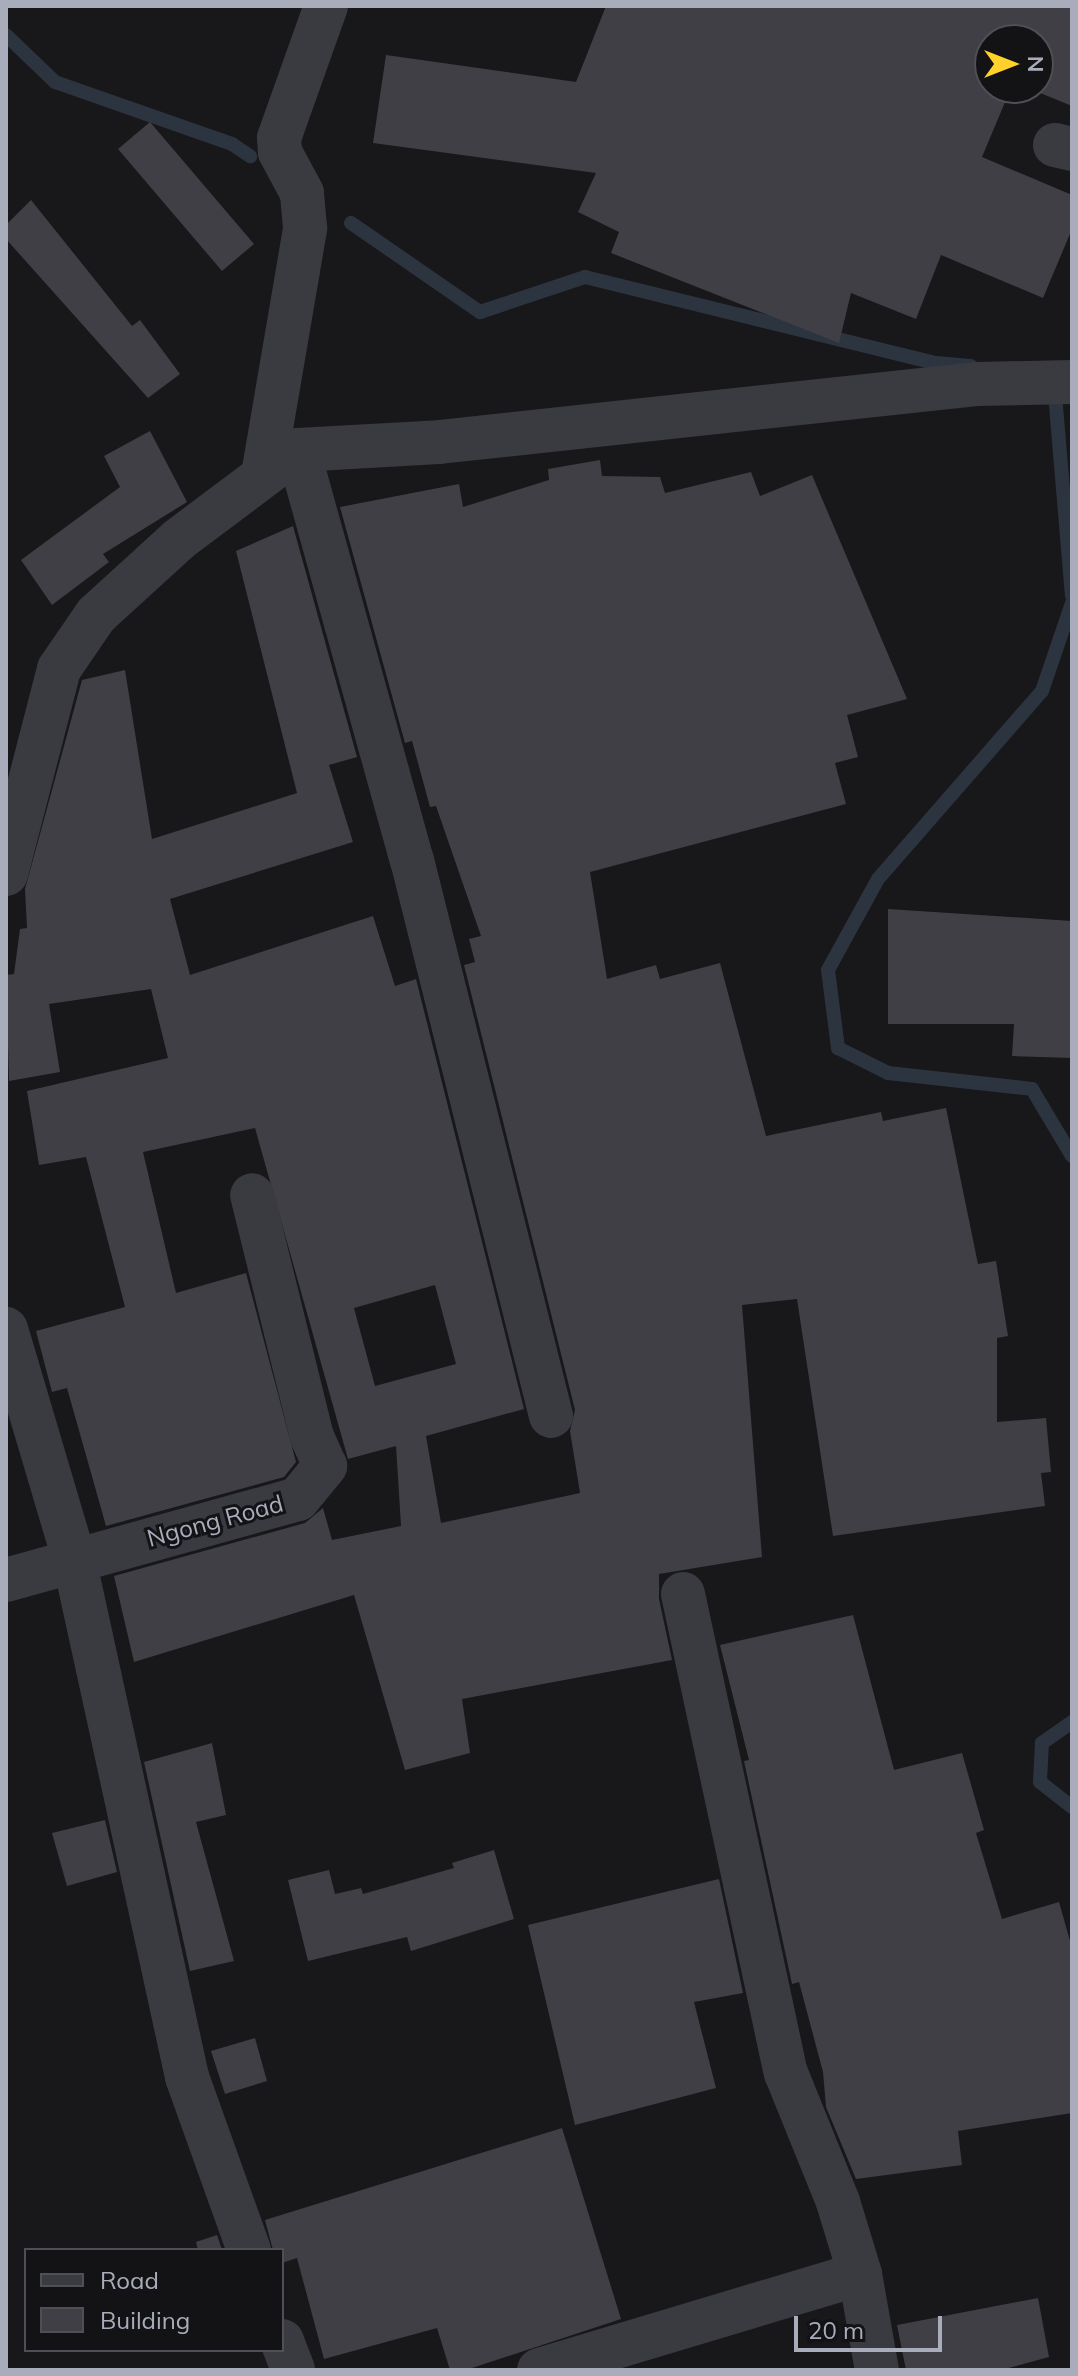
<!DOCTYPE html>
<html>
<head>
<meta charset="utf-8">
<style>
  body { margin:0 }
  #map { position:relative; width:1078px; height:2376px; overflow:hidden; background:#18171a; font-family:Mulish,sans-serif }
  div>[style] { position:absolute }
  .stream>* { height:14px; margin:-7px; padding:0 7px; transform-origin:7px; border-radius:7px; background:#2c343f }
  .building>* { inset:0; background:#3f3f45 }
  .minor>* { height:44px; margin:-22px; padding:0 22px; transform-origin:22px; border-radius:22px; background:#3a3a41 }
  span { translate:-50% -50%; white-space:nowrap; text-align:center; line-height:1.15; -webkit-text-stroke:6px #131215; paint-order:stroke }
  .street-label { font-size:24px; color:#a8acbb }
  .frame { position:absolute; inset:0; border:8px solid #a8acbb; pointer-events:none }
  .legend { position:absolute; left:24px; top:2248px; width:260px; height:104px; box-sizing:border-box; background:#131215; border:2px solid #4f5057; margin:0; padding:10px 14px; list-style:none; font-size:24px; color:#a8acbb }
  .legend li { display:flex; align-items:center; gap:16px; height:40px }
  .legend b { width:40px; border:2px solid #4f5057 }
  .north { position:absolute; left:974px; top:24px; width:80px; height:80px; box-sizing:border-box; background:#131215; border:2px solid #4f5057; border-radius:50%; rotate:90deg; font-size:22px; font-weight:700; line-height:32px; text-align:center; color:#a8acbb }
  .north::after { content:''; display:block; margin:auto; width:28px; height:36px; background:#ffd12a; clip-path:polygon(50% 0,100% 100%,50% 72%,0 100%) }
  .scale { position:absolute; left:794px; top:2316px; width:148px; height:36px; box-sizing:border-box; border:4px solid #a8acbb; border-top:0; padding-left:10px; font-size:24px; line-height:28px; white-space:nowrap; color:#a8acbb; -webkit-text-stroke:6px #131215; paint-order:stroke }
</style>
</head>
<body>
<div id="map">
  <div class="stream">
    <div style="left:6px;top:35px;width:68px;rotate:43.8deg"></div>
    <div style="left:55px;top:82px;width:188px;rotate:19.3deg"></div>
    <div style="left:232px;top:144px;width:22px;rotate:34deg"></div>
    <div style="left:351px;top:223px;width:157px;rotate:34.6deg"></div>
    <div style="left:480px;top:312px;width:111px;rotate:-18.4deg"></div>
    <div style="left:585px;top:277px;width:361px;rotate:13.8deg"></div>
    <div style="left:936px;top:363px;width:35px;rotate:5deg"></div>
    <div style="left:1055px;top:394px;width:202px;rotate:85.2deg"></div>
    <div style="left:1072px;top:603px;width:93px;rotate:108.8deg"></div>
    <div style="left:1042px;top:691px;width:249px;rotate:131.1deg"></div>
    <div style="left:878px;top:879px;width:104px;rotate:118.8deg"></div>
    <div style="left:828px;top:970px;width:79px;rotate:82.7deg"></div>
    <div style="left:838px;top:1048px;width:56px;rotate:26.6deg"></div>
    <div style="left:888px;top:1073px;width:145px;rotate:6.3deg"></div>
    <div style="left:1032px;top:1089px;width:78px;rotate:59.2deg"></div>
    <div style="left:1072px;top:1722px;width:37px;rotate:145deg"></div>
    <div style="left:1042px;top:1743px;width:39px;rotate:93deg"></div>
    <div style="left:1040px;top:1782px;width:41px;rotate:38deg"></div>
  </div>
  <div class="building">
    <div style="clip-path:polygon(606px 6px,1072px 6px,1072px 106px,1028px 88px,1038px 88px,1038px 40px,990px 40px,990px 88px,1011px 88px,982px 157px,1072px 195px,1072px 229px,1043px 298px,941px 255px,916px 319px,851px 293px,839px 343px,611px 253px,619px 232px,578px 212px,596px 173px,373px 143px,386px 55px,576px 82px)"></div>
    <div style="clip-path:polygon(150px 122px,254px 244px,222px 271px,118px 149px)"></div>
    <div style="clip-path:polygon(31px 200px,132px 326px,140px 320px,180px 374px,148px 398px,6px 239px,6px 225px)"></div>
    <div style="clip-path:polygon(150px 431px,187px 502px,103px 554px,109px 562px,52px 605px,21px 560px,120px 487px,104px 456px)"></div>
    <div style="clip-path:polygon(evenodd,600px 460px,602px 476px,660px 477px,665px 493px,751px 472px,760px 496px,812px 475px,907px 699px,847px 715px,858px 757px,835px 763px,846px 804px,590px 872px,607px 979px,656px 965px,660px 979px,720px 963px,766px 1136px,881px 1112px,883px 1121px,946px 1108px,978px 1264px,996px 1261px,1008px 1336px,997px 1338px,997px 1422px,1046px 1418px,1051px 1472px,1041px 1473px,1045px 1506px,833px 1536px,797px 1299px,742px 1305px,762px 1557px,659px 1574px,659px 1599px,672px 1660px,462px 1699px,470px 1753px,405px 1770px,354px 1595px,134px 1662px,114px 1576px,305px 1523px,323px 1508px,332px 1540px,401px 1526px,396px 1446px,348px 1459px,255px 1128px,143px 1152px,176px 1293px,246px 1273px,296px 1462px,284px 1477px,106px 1526px,67px 1388px,52px 1392px,36px 1331px,125px 1307px,86px 1157px,39px 1165px,27px 1091px,168px 1058px,151px 989px,49px 1004px,60px 1072px,9px 1081px,6px 975px,14px 974px,20px 929px,27px 928px,25px 889px,82px 680px,125px 670px,152px 839px,297px 793px,236px 551px,293px 526px,357px 757px,329px 765px,353px 842px,170px 899px,190px 975px,373px 916px,395px 986px,416px 979px,524px 1409px,426px 1436px,441px 1523px,580px 1493px,570px 1431px,575px 1410px,464px 965px,475px 962px,469px 939px,481px 936px,436px 806px,430px 807px,412px 741px,405px 743px,340px 507px,459px 484px,463px 507px,549px 480px,548px 469px,600px 460px,435px 1285px,456px 1364px,375px 1386px,354px 1308px,435px 1285px)"></div>
    <div style="clip-path:polygon(888px 909px,1072px 921px,1072px 1058px,1012px 1056px,1014px 1024px,888px 1024px)"></div>
    <div style="clip-path:polygon(853px 1615px,894px 1770px,962px 1753px,984px 1830px,976px 1833px,1002px 1919px,1059px 1902px,1072px 1948px,1072px 2113px,958px 2131px,962px 2165px,856px 2179px,826px 2107px,823px 2072px,799px 1982px,792px 1984px,744px 1761px,749px 1760px,720px 1645px)"></div>
    <div style="clip-path:polygon(212px 1743px,226px 1815px,196px 1822px,234px 1961px,190px 1971px,144px 1762px)"></div>
    <div style="clip-path:polygon(105px 1820px,117px 1872px,67px 1886px,52px 1833px)"></div>
    <div style="clip-path:polygon(494px 1850px,514px 1919px,411px 1951px,407px 1937px,308px 1961px,288px 1880px,329px 1870px,335px 1894px,361px 1888px,363px 1894px,454px 1868px,452px 1863px)"></div>
    <div style="clip-path:polygon(719px 1879px,743px 1993px,694px 2002px,716px 2088px,575px 2125px,528px 1925px)"></div>
    <div style="clip-path:polygon(255px 2038px,267px 2081px,225px 2094px,211px 2051px)"></div>
    <div style="clip-path:polygon(562px 2128px,621px 2319px,466px 2370px,450px 2370px,437px 2328px,324px 2359px,297px 2258px,282px 2263px,282px 2250px,273px 2250px,265px 2220px)"></div>
    <div style="clip-path:polygon(217px 2235px,222px 2250px,198px 2250px,196px 2242px)"></div>
    <div style="clip-path:polygon(1038px 2298px,1049px 2357px,1001px 2370px,906px 2370px,897px 2325px)"></div>
  </div>
  <div class="minor">
    <div style="left:1055px;top:145px;width:17px;rotate:13deg"></div>
    <div style="left:298px;top:450px;width:426px;rotate:74.5deg"></div>
    <div style="left:412px;top:860px;width:573px;rotate:75.96deg"></div>
    <div style="left:263px;top:475px;width:251px;rotate:-80.3deg"></div>
    <div style="left:305px;top:228px;width:35px;rotate:-95deg"></div>
    <div style="left:302px;top:193px;width:47px;rotate:-118.2deg"></div>
    <div style="left:280px;top:152px;width:14px;rotate:-94deg"></div>
    <div style="left:279px;top:138px;width:140px;rotate:-70.4deg"></div>
    <div style="left:6px;top:874px;width:212px;rotate:-75.5deg"></div>
    <div style="left:59px;top:669px;width:65px;rotate:-55.6deg"></div>
    <div style="left:96px;top:615px;width:111px;rotate:-42.4deg"></div>
    <div style="left:178px;top:540px;width:150px;rotate:-36.9deg"></div>
    <div style="left:298px;top:450px;width:141px;rotate:-3.2deg"></div>
    <div style="left:439px;top:442px;width:540px;rotate:-6.16deg"></div>
    <div style="left:976px;top:384px;width:96px;rotate:-1.2deg"></div>
    <div style="left:6px;top:1329px;width:240px;rotate:73.5deg"></div>
    <div style="left:74px;top:1559px;width:530px;rotate:77.69deg"></div>
    <div style="left:187px;top:2077px;width:184px;rotate:70.3deg"></div>
    <div style="left:6px;top:1580px;width:303px;rotate:-15.5deg"></div>
    <div style="left:298px;top:1499px;width:43px;rotate:-50.7deg"></div>
    <div style="left:325px;top:1466px;width:32px;rotate:-114deg"></div>
    <div style="left:312px;top:1437px;width:249px;rotate:-103.9deg"></div>
    <div style="left:683px;top:1594px;width:490px;rotate:77.9deg"></div>
    <div style="left:786px;top:2073px;width:139px;rotate:68deg"></div>
    <div style="left:838px;top:2202px;width:75px;rotate:73deg"></div>
    <div style="left:860px;top:2274px;width:97px;rotate:80deg"></div>
    <div style="left:282px;top:2341px;width:31px;rotate:69deg"></div>
    <div style="left:539px;top:2370px;width:335px;rotate:-16.7deg"></div>
  </div>
  <div class="street-label">
    <span style="left:215px;top:1521px;rotate:-15deg">Ngong Road</span>
  </div>
  <div class="frame"></div>
  <ul class="legend">
  <li><b style="height:10px;background:#3a3a41"></b>Road</li>
  <li><b style="height:22px;background:#3f3f45"></b>Building</li>
  </ul>
  <div class="north">N</div>
  <div class="scale">20 m</div>
</div>
</body>
</html>
